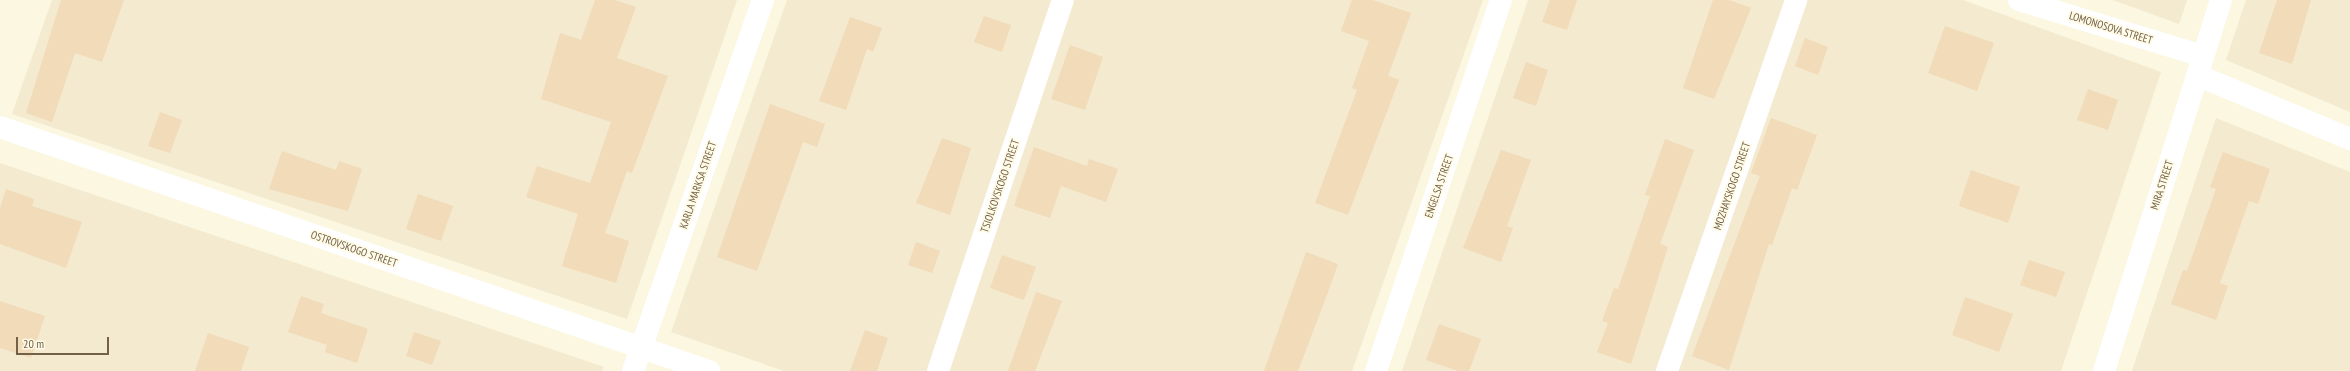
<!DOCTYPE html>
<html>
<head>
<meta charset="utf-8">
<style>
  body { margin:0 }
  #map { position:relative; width:2350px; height:371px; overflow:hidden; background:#fcf7e1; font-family:"PT Sans Narrow",sans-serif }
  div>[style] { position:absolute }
  .residential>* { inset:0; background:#f3eacf }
  .building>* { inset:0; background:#f1dbb9 }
  .minor>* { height:22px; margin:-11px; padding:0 11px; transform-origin:11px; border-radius:11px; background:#fff }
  span { translate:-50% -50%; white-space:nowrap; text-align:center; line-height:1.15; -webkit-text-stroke:3.5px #fffbe7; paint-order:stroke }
  .street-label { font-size:11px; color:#726048 }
  .scale { position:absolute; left:16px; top:337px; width:93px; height:18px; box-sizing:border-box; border:2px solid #726048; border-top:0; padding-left:5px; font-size:12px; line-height:14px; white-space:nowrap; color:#726048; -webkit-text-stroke:3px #fffbe7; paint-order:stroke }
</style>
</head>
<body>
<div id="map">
  <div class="residential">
    <div style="clip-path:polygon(52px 0,737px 0,627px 319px,12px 114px)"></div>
    <div style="clip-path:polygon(787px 0,1483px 0,1352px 371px,784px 371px,671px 332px)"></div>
    <div style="clip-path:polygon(1528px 0,1963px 0,2161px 72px,2061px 371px,1402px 371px)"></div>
    <div style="clip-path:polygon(2113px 0,2187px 0,2179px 24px)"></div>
    <div style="clip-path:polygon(2246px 0,2350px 0,2350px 112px,2226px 60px)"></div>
    <div style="clip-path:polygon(2216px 118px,2350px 172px,2350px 371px,2132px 371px)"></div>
    <div style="clip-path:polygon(0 163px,604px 367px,602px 371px,0 371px)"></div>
  </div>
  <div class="building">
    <div style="clip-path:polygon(61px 0,124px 0,102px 62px,75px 53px,52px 122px,26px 113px)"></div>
    <div style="clip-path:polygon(595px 0,615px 0,636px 7px,617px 58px,668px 76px,632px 173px,627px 171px,605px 233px,629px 241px,616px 283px,562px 266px,578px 214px,526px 197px,537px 166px,590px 183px,611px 122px,541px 99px,560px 33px,581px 40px)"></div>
    <div style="clip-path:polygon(1352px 0,1373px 0,1411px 13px,1388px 76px,1399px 80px,1348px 215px,1315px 203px,1357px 90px,1352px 88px,1369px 41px,1341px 31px)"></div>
    <div style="clip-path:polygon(1550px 0,1577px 0,1567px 30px,1542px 22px)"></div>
    <div style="clip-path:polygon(1713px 0,1729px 0,1751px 8px,1714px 99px,1683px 88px)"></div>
    <div style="clip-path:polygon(2277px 0,2311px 0,2292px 64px,2259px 53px)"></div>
    <div style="clip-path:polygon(984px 16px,1011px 25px,1002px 52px,974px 42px)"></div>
    <div style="clip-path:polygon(850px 17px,882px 28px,873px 52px,867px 49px,846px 110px,819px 101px)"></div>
    <div style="clip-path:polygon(1945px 26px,1994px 43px,1977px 91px,1928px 73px)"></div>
    <div style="clip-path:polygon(1805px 38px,1828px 47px,1818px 75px,1795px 66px)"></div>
    <div style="clip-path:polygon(1070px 45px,1103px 57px,1085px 110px,1051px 99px)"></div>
    <div style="clip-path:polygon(1526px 62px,1548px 70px,1536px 106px,1513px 98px)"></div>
    <div style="clip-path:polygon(2088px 89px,2118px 100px,2108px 130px,2077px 120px)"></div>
    <div style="clip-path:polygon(770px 104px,825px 124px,817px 147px,803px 142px,757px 271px,717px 257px)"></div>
    <div style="clip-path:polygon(160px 112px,182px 120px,170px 153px,148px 146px)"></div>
    <div style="clip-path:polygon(1771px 118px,1817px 135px,1797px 190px,1792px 188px,1772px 245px,1769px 244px,1729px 370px,1692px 356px,1760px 176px,1751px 173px)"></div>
    <div style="clip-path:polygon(942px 138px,971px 148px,950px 215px,916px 203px)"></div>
    <div style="clip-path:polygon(1665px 139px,1694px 150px,1660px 244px,1668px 247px,1631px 364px,1597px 352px,1608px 323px,1602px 321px,1614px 288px,1618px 289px,1650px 196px,1645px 195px)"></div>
    <div style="clip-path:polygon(1034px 147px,1087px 166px,1089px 159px,1118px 169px,1106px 202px,1061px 186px,1050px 218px,1014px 206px)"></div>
    <div style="clip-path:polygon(1501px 150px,1531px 160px,1507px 226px,1513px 228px,1501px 262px,1463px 248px)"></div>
    <div style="clip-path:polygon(282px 151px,336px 170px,339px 161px,362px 169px,348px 211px,269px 189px)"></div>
    <div style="clip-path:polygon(2223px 152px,2270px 169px,2258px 204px,2249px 201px,2220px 283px,2228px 286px,2216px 320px,2171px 304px,2183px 270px,2187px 271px,2216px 189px,2210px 187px)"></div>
    <div style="clip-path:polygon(1971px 170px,2020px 187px,2008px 223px,1959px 206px)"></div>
    <div style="clip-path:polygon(6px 189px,34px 199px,32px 206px,82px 222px,66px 268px,0 244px,0 208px)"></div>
    <div style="clip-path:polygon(418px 194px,453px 206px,441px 241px,406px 229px)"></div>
    <div style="clip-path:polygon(916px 242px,940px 251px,932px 273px,908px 265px)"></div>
    <div style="clip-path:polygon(1306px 252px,1338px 264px,1328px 292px,1298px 371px,1264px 371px)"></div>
    <div style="clip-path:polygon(1002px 255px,1036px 267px,1024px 300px,990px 288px)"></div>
    <div style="clip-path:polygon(2029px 260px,2065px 272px,2056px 297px,2020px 285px)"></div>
    <div style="clip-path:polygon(1036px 292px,1062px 301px,1035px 371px,1008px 371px)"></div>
    <div style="clip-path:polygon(301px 296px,324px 304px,321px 313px,368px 329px,357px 363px,325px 352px,327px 345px,288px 332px)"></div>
    <div style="clip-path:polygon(1965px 297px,2013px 314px,1999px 352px,1952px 335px)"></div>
    <div style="clip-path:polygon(0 301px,45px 316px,31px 358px,0 348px)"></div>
    <div style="clip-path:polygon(1439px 324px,1481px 339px,1469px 371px,1458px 371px,1426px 360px)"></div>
    <div style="clip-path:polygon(865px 330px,888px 338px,877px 371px,850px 371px)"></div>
    <div style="clip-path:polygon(414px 332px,441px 341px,432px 365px,406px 356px)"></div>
    <div style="clip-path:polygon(208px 333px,249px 347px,241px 371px,195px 371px)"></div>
  </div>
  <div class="minor">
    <div style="left:2019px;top:0;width:191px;rotate:17deg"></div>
    <div style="left:2197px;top:75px;width:166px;rotate:22.7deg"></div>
    <div style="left:0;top:127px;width:750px;rotate:18.99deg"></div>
    <div style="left:633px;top:371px;width:393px;rotate:-70.7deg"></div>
    <div style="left:938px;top:371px;width:391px;rotate:-71.4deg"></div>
    <div style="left:1376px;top:371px;width:391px;rotate:-71.4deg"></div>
    <div style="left:1667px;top:371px;width:393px;rotate:-70.8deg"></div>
    <div style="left:2104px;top:371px;width:389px;rotate:-72.5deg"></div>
  </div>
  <div class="street-label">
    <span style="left:2111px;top:28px;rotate:17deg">LOMONOSOVA STREET</span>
    <span style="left:698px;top:185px;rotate:-71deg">KARLA MARKSA STREET</span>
    <span style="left:2162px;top:185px;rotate:-72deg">MIRA STREET</span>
    <span style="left:1000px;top:186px;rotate:-71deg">TSIOLKOVSKOGO STREET</span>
    <span style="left:1439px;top:186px;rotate:-71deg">ENGELSA STREET</span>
    <span style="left:1732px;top:186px;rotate:-71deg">MOZHAYSKOGO STREET</span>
    <span style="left:354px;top:249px;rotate:19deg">OSTROVSKOGO STREET</span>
  </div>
  <div class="scale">20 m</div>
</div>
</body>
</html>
